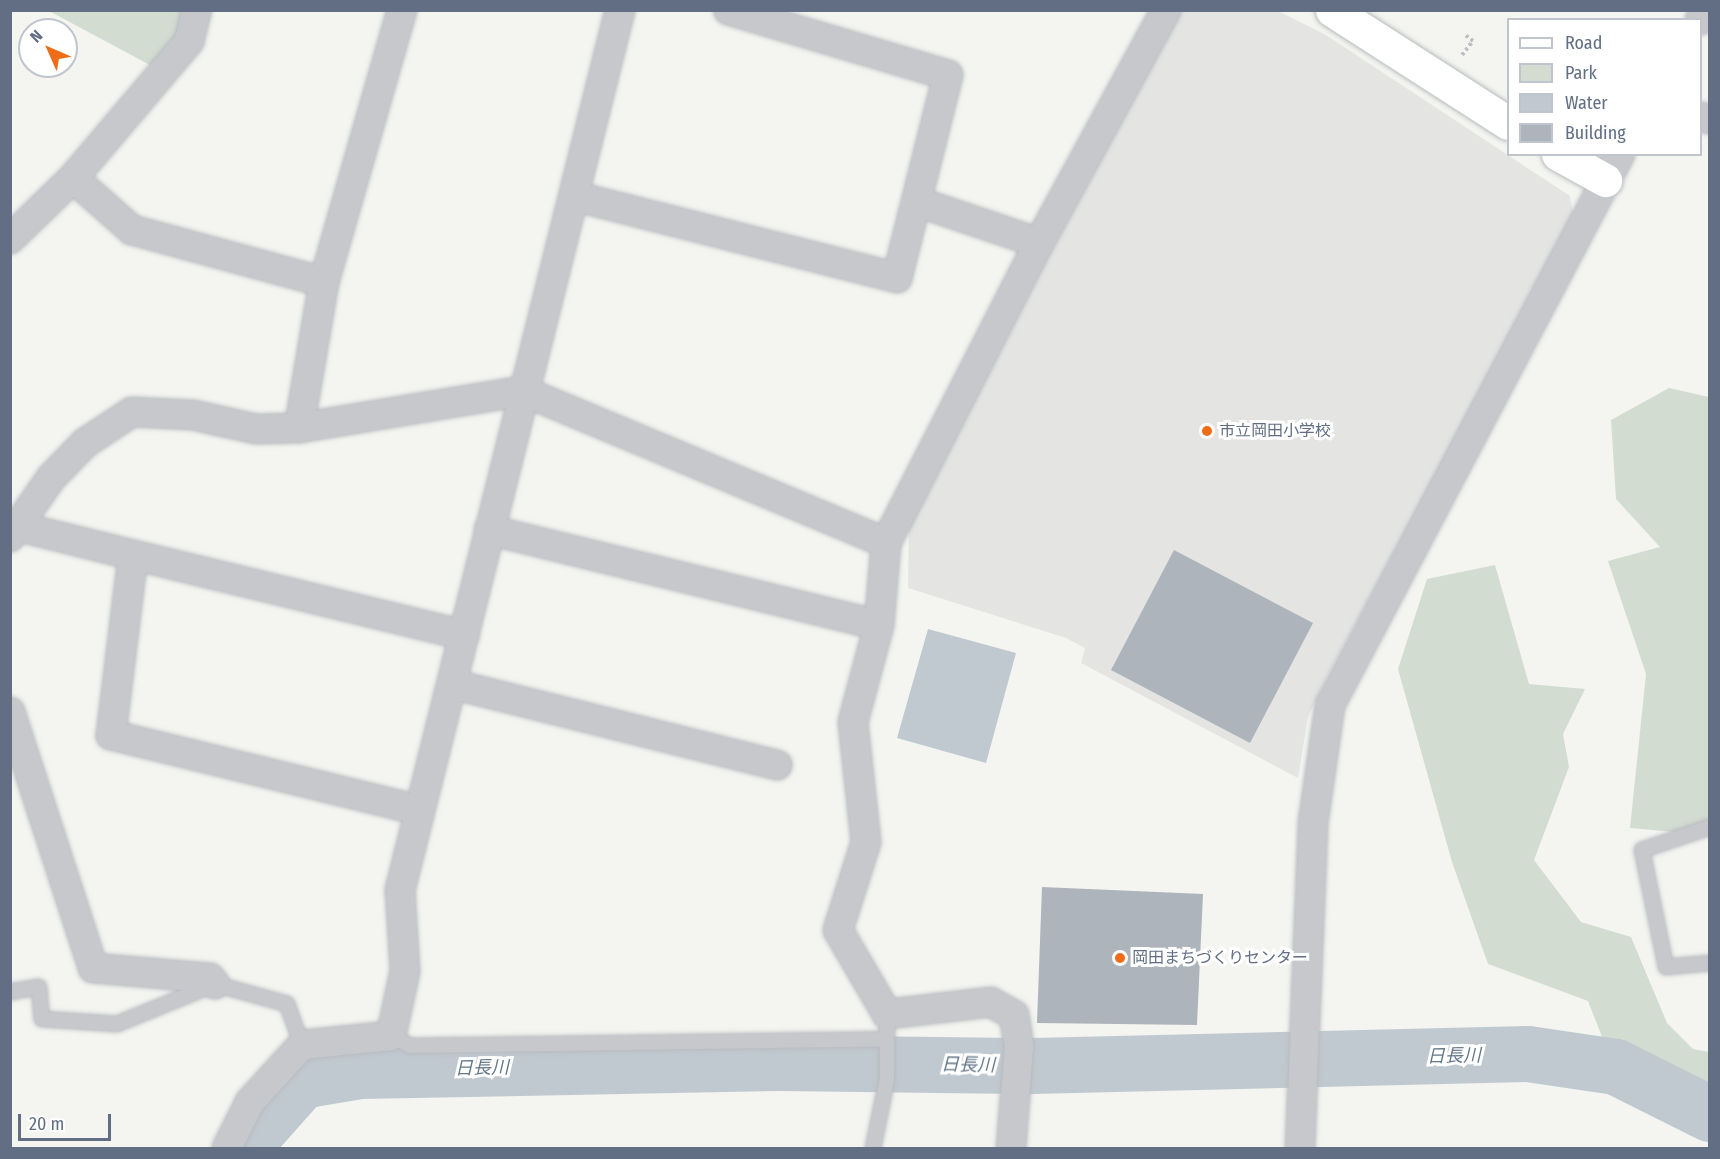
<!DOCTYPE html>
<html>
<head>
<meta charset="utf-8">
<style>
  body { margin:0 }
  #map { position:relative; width:1720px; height:1159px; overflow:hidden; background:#f4f5f0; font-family:"Fira Sans Condensed","Noto Sans JP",sans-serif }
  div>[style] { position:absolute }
  .built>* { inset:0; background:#e4e5e3 }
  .green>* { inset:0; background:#d3dcd1 }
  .water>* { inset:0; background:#c1c9d0 }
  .river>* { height:56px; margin:-28px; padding:0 28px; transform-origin:28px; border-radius:28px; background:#c1c9d0 }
  .building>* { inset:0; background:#aeb4bb }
  .path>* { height:4px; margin-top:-2px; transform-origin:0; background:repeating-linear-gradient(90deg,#bdbec1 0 3px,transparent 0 6px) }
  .roads { filter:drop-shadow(0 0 2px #b8bbc0) drop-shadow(0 0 2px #b8bbc0) }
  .lane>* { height:14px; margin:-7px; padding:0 7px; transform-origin:7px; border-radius:7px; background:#c6c8cc }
  .street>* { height:28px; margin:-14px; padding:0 14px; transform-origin:14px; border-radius:14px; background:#c6c8cc }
  .secondary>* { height:33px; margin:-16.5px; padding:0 16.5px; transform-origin:16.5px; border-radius:16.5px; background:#fff }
  .dots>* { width:16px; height:16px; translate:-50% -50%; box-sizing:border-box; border:3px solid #fff; border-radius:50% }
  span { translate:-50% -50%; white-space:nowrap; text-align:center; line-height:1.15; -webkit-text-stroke:6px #fff; paint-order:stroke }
  .poi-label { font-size:16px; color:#616e83 }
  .left { translate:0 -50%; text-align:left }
  .water-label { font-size:18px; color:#627788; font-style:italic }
  .frame { position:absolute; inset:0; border:12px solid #616e83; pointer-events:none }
  .legend { position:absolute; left:1507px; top:18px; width:195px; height:138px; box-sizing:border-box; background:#fff; border:2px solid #c0c5cd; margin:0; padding:8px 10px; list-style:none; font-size:18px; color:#616e83 }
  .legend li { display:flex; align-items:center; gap:12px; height:30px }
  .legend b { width:30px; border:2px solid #c0c5cd }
  .north { position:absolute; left:18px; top:18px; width:60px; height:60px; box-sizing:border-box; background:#fff; border:2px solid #c0c5cd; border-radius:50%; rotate:315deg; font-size:16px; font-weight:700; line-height:24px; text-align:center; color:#616e83 }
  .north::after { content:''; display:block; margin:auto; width:21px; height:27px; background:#ee6d16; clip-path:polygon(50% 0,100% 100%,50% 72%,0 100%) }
  .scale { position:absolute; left:18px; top:1114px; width:93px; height:27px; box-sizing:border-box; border:3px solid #616e83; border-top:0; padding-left:8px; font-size:18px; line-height:21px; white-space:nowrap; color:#616e83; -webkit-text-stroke:4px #fff; paint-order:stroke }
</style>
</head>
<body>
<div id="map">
  <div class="built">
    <div style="clip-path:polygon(1181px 11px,1278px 11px,1326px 35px,1570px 196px,1574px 219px,1327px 676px,1308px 717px,1298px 778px,1081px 663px,1085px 648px,1066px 638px,908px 588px,909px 513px)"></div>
  </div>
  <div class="green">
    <div style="clip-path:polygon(49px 11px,197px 11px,163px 72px)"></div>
    <div style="clip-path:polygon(1669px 388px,1709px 397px,1709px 835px,1630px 828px,1646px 674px,1608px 561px,1660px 547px,1616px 499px,1611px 420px)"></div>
    <div style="clip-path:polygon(1495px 565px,1529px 684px,1585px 689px,1563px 734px,1569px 767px,1534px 860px,1581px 922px,1631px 937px,1667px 1023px,1693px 1049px,1709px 1052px,1709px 1106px,1678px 1088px,1669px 1063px,1606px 1047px,1588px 1001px,1488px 964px,1452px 862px,1398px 669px,1427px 579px)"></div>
  </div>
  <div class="water">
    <div style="clip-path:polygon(928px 629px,1016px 653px,986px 763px,897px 738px)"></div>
  </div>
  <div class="river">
    <div style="left:251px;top:1148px;width:15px;rotate:-74deg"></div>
    <div style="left:255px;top:1134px;width:71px;rotate:-48.4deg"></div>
    <div style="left:302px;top:1081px;width:60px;rotate:-9.6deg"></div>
    <div style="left:361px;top:1071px;width:418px;rotate:-1.1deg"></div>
    <div style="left:779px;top:1063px;width:254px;rotate:0.7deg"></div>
    <div style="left:1033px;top:1066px;width:495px;rotate:-1.4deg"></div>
    <div style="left:1528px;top:1054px;width:89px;rotate:8.4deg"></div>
    <div style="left:1616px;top:1067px;width:105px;rotate:26.6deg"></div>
  </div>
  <div class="building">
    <div style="clip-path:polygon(1174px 550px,1313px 623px,1250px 743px,1111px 670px)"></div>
    <div style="clip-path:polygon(1042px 887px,1203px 894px,1197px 1025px,1037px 1023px)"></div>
  </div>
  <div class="path">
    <div style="left:1462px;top:55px;width:18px;rotate:-52deg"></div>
    <div style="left:1473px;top:41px;width:11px;rotate:-142deg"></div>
  </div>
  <div class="roads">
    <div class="lane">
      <div style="left:1710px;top:827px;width:72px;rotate:161.3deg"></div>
      <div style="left:1642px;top:850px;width:119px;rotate:78.4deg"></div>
      <div style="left:1666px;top:967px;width:44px;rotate:-5.2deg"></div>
      <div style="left:10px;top:992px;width:29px;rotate:-10deg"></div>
      <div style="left:39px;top:987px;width:32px;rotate:85deg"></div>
      <div style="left:42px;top:1019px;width:75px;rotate:3.8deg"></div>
      <div style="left:117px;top:1024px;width:106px;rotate:-22.2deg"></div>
      <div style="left:215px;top:984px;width:75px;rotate:15.5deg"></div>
      <div style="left:287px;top:1004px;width:44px;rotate:69.9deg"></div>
      <div style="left:391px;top:1036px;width:22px;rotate:27deg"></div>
      <div style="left:411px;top:1046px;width:474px;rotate:-0.8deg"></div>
      <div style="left:873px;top:1148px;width:70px;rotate:-78.5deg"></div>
      <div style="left:887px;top:1079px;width:65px;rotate:-90deg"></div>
    </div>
    <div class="street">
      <div style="left:1700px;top:20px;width:12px;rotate:-59deg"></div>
      <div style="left:1700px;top:117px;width:10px;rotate:11deg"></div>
      <div style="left:73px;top:178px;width:79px;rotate:41.4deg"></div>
      <div style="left:132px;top:230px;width:199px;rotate:15.2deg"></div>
      <div style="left:574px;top:196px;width:333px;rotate:14.2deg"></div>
      <div style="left:897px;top:278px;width:209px;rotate:-75.9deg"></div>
      <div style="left:948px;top:75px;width:229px;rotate:-163.5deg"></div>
      <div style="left:918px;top:202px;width:128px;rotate:18.7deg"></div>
      <div style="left:10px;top:239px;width:88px;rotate:-44.1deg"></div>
      <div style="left:73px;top:178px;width:180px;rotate:-49.7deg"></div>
      <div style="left:189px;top:41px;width:32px;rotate:-76deg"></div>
      <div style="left:299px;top:428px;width:148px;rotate:-80.3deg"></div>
      <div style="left:324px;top:282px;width:283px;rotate:-74deg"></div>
      <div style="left:20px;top:527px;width:116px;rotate:13.9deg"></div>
      <div style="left:489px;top:530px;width:401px;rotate:13.7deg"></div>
      <div style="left:10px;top:537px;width:72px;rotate:-55.2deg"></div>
      <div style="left:51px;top:478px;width:49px;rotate:-45.8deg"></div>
      <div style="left:85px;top:443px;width:56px;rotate:-33.4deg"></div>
      <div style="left:132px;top:412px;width:61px;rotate:2.8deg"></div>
      <div style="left:193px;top:415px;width:65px;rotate:12.5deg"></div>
      <div style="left:256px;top:429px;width:43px;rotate:-1.3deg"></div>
      <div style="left:299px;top:428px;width:227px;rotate:-9.4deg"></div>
      <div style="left:523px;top:391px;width:394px;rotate:22.7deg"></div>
      <div style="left:456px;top:685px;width:331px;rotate:14deg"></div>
      <div style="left:10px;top:712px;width:269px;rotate:72deg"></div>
      <div style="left:93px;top:968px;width:117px;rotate:4.9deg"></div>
      <div style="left:210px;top:978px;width:8px;rotate:50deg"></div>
      <div style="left:419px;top:810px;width:317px;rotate:-166.3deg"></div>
      <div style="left:111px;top:735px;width:181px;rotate:-83deg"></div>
      <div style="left:133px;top:555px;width:341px;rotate:13.6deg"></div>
      <div style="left:227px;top:1148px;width:51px;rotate:-63.4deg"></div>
      <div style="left:250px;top:1102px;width:77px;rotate:-47.6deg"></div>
      <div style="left:302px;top:1045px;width:89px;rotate:-5.8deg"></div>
      <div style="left:391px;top:1036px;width:66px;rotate:-77.8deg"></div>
      <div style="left:405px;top:971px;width:81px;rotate:-93.5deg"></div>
      <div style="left:400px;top:890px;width:907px;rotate:-75.96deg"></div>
      <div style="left:1011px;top:1148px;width:102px;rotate:-85.5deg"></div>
      <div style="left:1019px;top:1046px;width:31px;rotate:-99deg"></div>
      <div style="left:1014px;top:1015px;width:26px;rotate:-151deg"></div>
      <div style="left:991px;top:1002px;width:105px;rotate:173.4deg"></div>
      <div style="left:887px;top:1014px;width:97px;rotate:-120.3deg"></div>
      <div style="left:838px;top:930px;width:92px;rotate:-72.3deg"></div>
      <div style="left:866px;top:842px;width:121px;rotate:-96.2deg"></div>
      <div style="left:853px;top:722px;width:100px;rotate:-75deg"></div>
      <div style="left:879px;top:625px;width:82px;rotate:-85.1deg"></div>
      <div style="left:886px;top:543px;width:337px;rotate:-63deg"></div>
      <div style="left:1039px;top:243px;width:265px;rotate:-61.4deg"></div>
      <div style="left:1300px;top:1148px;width:325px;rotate:-87.7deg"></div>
      <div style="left:1313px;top:823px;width:119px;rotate:-81.8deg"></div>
      <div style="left:1330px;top:705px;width:623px;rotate:-62.24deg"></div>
    </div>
    <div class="secondary">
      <div style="left:1332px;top:10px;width:209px;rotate:32.7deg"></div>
      <div style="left:1558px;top:154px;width:54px;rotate:29deg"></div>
    </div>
  </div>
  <div class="dots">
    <div style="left:1207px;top:431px;background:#ee6d16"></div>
    <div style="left:1120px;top:958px;background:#ee6d16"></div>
  </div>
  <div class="poi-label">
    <span class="left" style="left:1219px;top:431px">市立岡田小学校</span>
    <span class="left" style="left:1132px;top:958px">岡田まちづくりセンター</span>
  </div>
  <div class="water-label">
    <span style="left:1454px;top:1056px;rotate:-1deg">日長川</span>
    <span style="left:968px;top:1065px;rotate:1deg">日長川</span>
    <span style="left:482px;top:1068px;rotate:-1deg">日長川</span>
  </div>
  <div class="frame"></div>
  <ul class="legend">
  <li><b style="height:8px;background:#fff"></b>Road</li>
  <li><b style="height:16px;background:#d3dcd1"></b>Park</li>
  <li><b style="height:16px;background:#c1c9d0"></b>Water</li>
  <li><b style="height:16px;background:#aeb4bb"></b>Building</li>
  </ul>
  <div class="north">N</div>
  <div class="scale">20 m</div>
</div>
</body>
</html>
